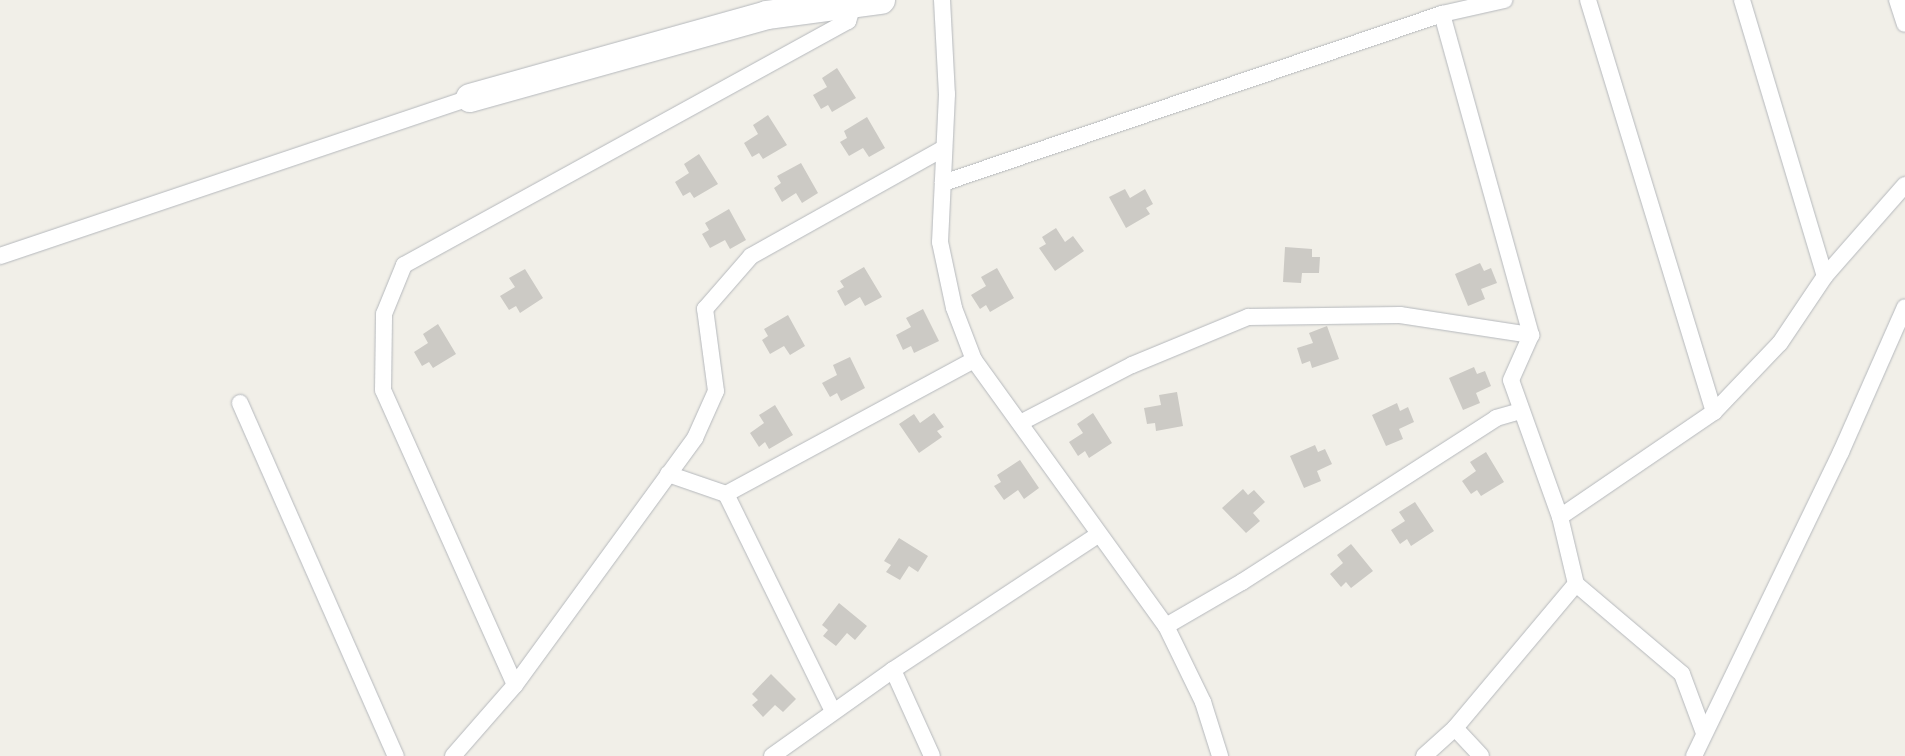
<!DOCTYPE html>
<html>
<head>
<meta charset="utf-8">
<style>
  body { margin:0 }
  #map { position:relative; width:1905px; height:756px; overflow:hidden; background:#f1efe8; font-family:"Space Grotesk",sans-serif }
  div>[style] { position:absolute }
  .building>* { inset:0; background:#cccac5 }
  .roads { filter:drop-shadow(0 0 1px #b5b8bc) drop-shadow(0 0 1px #b5b8bc) }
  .lane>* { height:16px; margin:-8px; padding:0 8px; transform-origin:8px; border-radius:8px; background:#fff }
  .street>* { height:28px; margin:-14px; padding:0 14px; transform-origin:14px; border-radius:14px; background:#fff }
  span { translate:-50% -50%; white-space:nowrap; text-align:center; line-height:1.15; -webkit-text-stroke:4.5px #fff; paint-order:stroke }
</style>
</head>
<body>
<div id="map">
  <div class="building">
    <div style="clip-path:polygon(837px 68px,856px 98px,832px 112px,828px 105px,821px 109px,813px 95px,827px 87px,822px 78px)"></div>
    <div style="clip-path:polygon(768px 115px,787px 145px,763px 159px,759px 153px,752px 157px,744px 143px,758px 134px,753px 125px)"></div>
    <div style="clip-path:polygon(867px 117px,885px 148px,869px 157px,863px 148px,849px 156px,840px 142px,847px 138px,844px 131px)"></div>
    <div style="clip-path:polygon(699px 154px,718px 184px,694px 198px,690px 192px,683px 196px,675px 182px,689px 173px,684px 164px)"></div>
    <div style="clip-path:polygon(801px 163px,818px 193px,802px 203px,796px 193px,782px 202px,774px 188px,781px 183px,777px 176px)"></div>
    <div style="clip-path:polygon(1125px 189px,1130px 198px,1145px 189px,1153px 204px,1146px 208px,1150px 214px,1126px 228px,1109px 197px)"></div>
    <div style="clip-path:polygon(729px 209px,746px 240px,730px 249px,725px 240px,710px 248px,702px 234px,709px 230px,705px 223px)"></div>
    <div style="clip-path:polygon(1056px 228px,1065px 242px,1073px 236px,1084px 251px,1055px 271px,1039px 248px,1046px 244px,1042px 237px)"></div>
    <div style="clip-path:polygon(1285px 247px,1312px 249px,1312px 257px,1320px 257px,1319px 273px,1302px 273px,1301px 283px,1283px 282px)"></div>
    <div style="clip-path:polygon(1480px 263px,1484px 271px,1491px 268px,1497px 283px,1481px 289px,1485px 299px,1468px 306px,1455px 274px)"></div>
    <div style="clip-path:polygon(864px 267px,882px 297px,865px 306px,860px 297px,845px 306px,837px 291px,844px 287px,840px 281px)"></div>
    <div style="clip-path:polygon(997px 268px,1014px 298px,990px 312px,986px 305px,980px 309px,971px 295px,986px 286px,981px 277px)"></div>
    <div style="clip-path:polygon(525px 269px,543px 298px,520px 313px,516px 306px,509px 310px,500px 296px,515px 287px,509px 278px)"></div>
    <div style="clip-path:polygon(923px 309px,939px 341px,914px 353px,911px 346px,903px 350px,896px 335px,911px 327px,906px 318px)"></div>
    <div style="clip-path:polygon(788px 315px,805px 346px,790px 355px,784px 346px,770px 354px,762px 340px,768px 336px,764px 329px)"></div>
    <div style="clip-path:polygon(438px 324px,456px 354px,433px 368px,429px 362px,422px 366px,414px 352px,428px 343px,423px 334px)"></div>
    <div style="clip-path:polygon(1327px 326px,1339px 359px,1312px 368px,1310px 361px,1302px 364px,1297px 348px,1313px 343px,1309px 333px)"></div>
    <div style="clip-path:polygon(850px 357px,865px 388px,841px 401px,837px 393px,830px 397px,822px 383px,837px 375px,833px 365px)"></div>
    <div style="clip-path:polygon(1474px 367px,1477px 374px,1485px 371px,1491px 386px,1476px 393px,1480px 403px,1463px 410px,1449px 378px)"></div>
    <div style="clip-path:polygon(1177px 392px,1183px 426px,1156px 431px,1155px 423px,1147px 424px,1144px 408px,1161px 405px,1159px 395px)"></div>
    <div style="clip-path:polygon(1397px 403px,1400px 411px,1408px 407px,1414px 422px,1399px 429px,1403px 439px,1386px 446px,1372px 415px)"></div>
    <div style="clip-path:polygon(775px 405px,793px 435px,769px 449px,765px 442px,759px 447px,750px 433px,764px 423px,759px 415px)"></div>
    <div style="clip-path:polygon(934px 413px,944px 427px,937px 431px,942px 437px,919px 453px,899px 424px,914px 414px,920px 423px)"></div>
    <div style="clip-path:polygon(1093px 413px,1112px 443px,1089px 458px,1085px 451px,1078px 456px,1069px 442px,1083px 433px,1077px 424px)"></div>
    <div style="clip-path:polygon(1315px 445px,1318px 452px,1325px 449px,1332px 464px,1317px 471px,1321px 481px,1304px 488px,1290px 456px)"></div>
    <div style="clip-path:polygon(1486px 452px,1504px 482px,1481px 496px,1477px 490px,1471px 494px,1462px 481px,1476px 471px,1470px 462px)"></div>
    <div style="clip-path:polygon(1020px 460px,1039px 488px,1024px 499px,1018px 490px,1004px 500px,994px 486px,1001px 482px,997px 475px)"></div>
    <div style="clip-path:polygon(1243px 489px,1248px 495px,1254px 490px,1265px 502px,1253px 513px,1260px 521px,1246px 533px,1222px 508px)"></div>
    <div style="clip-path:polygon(1415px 502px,1434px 531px,1411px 546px,1407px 539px,1400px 544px,1391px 530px,1405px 521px,1399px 512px)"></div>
    <div style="clip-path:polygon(899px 538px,928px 556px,918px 572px,909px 566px,900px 580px,886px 572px,891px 565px,884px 561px)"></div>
    <div style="clip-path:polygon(1351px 544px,1373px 571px,1351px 588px,1346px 582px,1341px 587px,1330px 574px,1343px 563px,1337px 555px)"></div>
    <div style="clip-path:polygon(839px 603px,867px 626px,855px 640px,847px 633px,836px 646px,823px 636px,828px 630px,822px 625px)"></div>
    <div style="clip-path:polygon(771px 674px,796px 699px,783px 712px,775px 705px,763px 717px,752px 705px,758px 700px,752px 694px)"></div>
  </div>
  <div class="roads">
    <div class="lane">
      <div style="left:942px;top:0;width:94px;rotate:87deg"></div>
      <div style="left:947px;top:94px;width:148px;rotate:92.7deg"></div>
      <div style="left:940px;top:242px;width:67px;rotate:78deg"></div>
      <div style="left:954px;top:308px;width:56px;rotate:69deg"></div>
      <div style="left:974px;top:360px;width:328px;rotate:54.2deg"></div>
      <div style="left:1166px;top:626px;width:85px;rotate:64deg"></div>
      <div style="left:1203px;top:702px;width:57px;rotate:72.5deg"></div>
      <div style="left:1588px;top:0;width:431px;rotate:73deg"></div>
      <div style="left:1742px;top:0;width:288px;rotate:73.3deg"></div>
      <div style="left:1897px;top:0;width:25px;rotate:72deg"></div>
      <div style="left:943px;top:183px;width:527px;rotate:-18.71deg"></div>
      <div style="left:1442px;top:14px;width:64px;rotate:-12.7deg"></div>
      <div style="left:0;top:256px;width:496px;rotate:-18.6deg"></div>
      <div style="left:240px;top:403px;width:386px;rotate:66.2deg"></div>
      <div style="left:1020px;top:423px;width:126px;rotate:-27.4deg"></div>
      <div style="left:1132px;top:365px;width:126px;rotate:-22.5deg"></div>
      <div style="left:1248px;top:317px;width:152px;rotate:-0.8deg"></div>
      <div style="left:1400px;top:315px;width:133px;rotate:8.7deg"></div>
      <div style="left:668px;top:474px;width:61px;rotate:19deg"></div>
      <div style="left:726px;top:494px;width:242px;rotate:63.8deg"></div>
      <div style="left:726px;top:494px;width:282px;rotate:-28.4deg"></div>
      <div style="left:1560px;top:517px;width:186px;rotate:-34.3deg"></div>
      <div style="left:1714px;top:412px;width:95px;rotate:-46.3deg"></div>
      <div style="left:1780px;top:343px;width:81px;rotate:-56.1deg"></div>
      <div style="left:1825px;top:276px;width:121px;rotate:-48.7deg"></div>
      <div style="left:1576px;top:584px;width:139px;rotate:40.3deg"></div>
      <div style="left:1682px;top:674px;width:63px;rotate:69.6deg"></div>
      <div style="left:1166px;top:626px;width:88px;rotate:-30.1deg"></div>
      <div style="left:1242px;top:582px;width:302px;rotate:-32.8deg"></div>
      <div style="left:1496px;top:418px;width:25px;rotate:-16deg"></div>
      <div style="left:893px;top:670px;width:94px;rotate:65.6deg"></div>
      <div style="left:515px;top:685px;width:306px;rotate:-53.9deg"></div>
      <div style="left:695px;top:438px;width:51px;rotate:-65.9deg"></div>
      <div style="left:716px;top:391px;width:83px;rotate:-97.6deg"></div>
      <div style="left:705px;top:309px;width:70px;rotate:-49deg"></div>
      <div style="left:751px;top:256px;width:221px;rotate:-29.2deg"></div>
      <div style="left:1455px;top:728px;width:38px;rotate:47deg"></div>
      <div style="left:453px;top:756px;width:94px;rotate:-48.9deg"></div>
      <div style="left:515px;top:685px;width:323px;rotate:-114.1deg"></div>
      <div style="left:383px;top:390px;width:76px;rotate:-89.2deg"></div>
      <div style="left:384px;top:314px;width:53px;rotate:-67.8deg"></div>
      <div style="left:404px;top:265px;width:507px;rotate:-28.79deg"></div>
      <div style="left:848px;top:21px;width:19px;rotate:-72deg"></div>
      <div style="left:772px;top:756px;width:148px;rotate:-35.4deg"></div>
      <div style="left:893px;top:670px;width:245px;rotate:-33.4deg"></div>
      <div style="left:1424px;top:756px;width:42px;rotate:-42.1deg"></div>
      <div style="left:1455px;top:728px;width:188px;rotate:-50deg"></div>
      <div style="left:1576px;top:584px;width:69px;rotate:-103.4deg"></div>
      <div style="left:1560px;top:517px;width:145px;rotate:-109.7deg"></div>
      <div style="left:1511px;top:380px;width:49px;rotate:-66deg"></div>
      <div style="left:1531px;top:335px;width:333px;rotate:-105.5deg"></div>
      <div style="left:1694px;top:756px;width:338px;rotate:-64.2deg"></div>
      <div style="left:1841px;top:452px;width:158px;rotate:-66.2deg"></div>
    </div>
    <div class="street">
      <div style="left:470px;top:98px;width:308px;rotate:-15.6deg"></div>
      <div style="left:767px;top:15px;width:115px;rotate:-7.5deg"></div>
    </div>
  </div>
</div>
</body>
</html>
